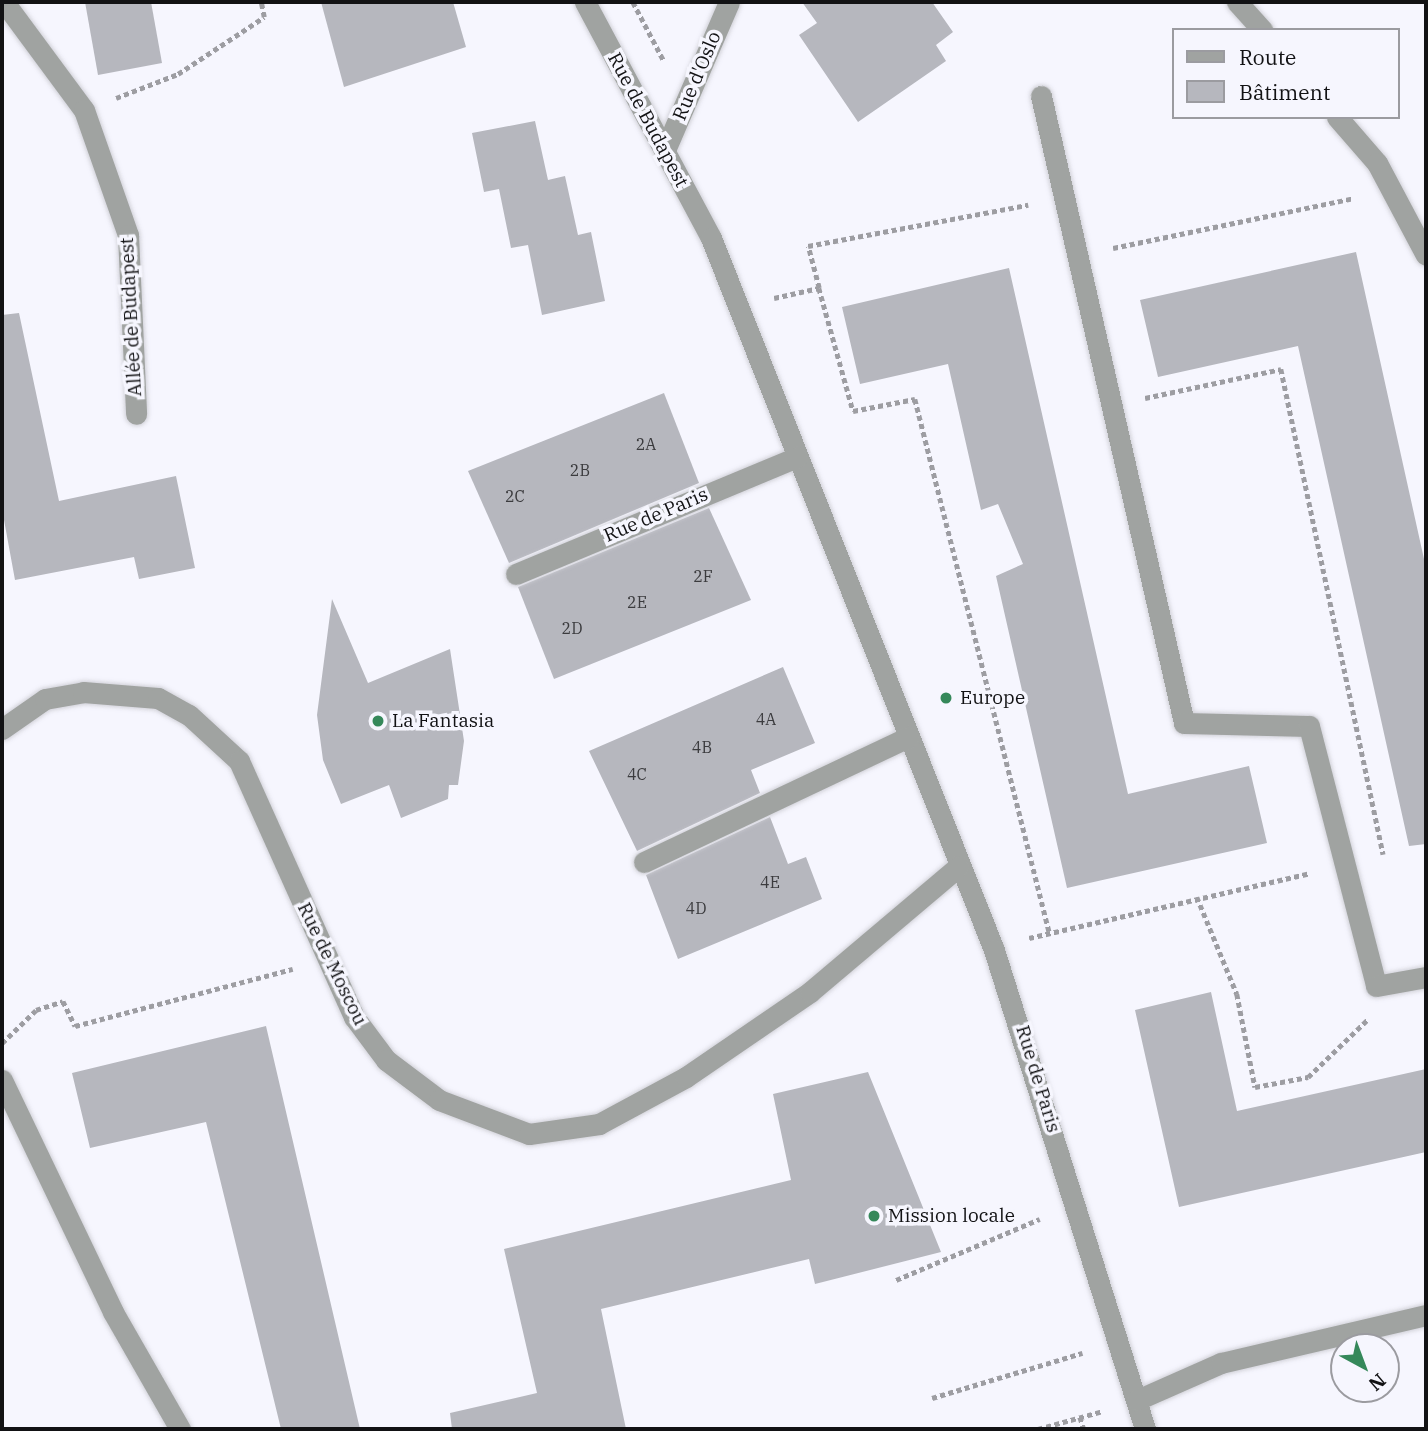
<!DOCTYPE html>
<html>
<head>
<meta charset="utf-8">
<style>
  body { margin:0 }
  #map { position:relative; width:1428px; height:1431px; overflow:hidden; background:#f6f6fe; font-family:"IBM Plex Serif",serif }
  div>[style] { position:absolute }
  .building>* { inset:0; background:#b6b7be }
  .path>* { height:4.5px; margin-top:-2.25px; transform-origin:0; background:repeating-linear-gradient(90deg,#9d9da2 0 5px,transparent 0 8.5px) }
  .roads { filter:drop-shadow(0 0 2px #d2d2d9) drop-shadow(0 0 2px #d2d2d9) }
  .minor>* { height:21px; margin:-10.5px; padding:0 10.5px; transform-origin:10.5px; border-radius:10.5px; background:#a0a3a1 }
  .dots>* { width:19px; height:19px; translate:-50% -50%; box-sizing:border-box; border:4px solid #f6f6fe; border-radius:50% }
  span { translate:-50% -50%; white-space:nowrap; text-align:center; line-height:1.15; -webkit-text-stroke:7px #f6f6fe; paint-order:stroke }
  .number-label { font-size:16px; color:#3b3b3e }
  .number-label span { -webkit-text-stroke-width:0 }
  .street-label { font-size:19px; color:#121214 }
  .poi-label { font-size:19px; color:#121214 }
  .left { translate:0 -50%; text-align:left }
  .frame { position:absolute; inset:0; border:4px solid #121214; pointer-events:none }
  .legend { position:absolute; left:1172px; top:28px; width:228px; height:91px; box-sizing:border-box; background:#f6f6fe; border:2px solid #9b9ba0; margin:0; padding:9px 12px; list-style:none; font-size:21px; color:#121214 }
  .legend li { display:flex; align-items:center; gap:14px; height:35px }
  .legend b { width:35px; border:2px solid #9b9ba0 }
  .north { position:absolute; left:1330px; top:1333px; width:70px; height:70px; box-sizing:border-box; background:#f6f6fe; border:2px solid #9b9ba0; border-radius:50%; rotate:139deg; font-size:19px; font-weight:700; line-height:28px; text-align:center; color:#121214 }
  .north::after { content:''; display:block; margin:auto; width:24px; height:32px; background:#35885a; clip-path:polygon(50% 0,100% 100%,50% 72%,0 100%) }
</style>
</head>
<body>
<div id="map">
  <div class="building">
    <div style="clip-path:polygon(85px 2px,151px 2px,162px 63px,98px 75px)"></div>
    <div style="clip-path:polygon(321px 2px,453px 2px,466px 47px,344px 87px)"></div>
    <div style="clip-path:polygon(802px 2px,932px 2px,953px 32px,936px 45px,946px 61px,858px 122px,799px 35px,817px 23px)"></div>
    <div style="clip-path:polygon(535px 121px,548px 180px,565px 176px,578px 235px,591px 232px,605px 301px,542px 315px,528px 245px,511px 248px,499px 189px,484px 192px,472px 133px)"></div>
    <div style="clip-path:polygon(1356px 252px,1426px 568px,1426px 844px,1409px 846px,1298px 346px,1158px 377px,1140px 300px)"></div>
    <div style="clip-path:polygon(1009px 268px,1128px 794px,1249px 766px,1267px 843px,1067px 888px,996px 576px,1023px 564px,998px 504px,981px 510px,948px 364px,860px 384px,842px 307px)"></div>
    <div style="clip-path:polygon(19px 313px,59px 501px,176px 476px,195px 568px,139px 579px,134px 557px,15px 580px,2px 509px,2px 315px)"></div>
    <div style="clip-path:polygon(664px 393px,699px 483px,509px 563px,468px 471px)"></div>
    <div style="clip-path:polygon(709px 508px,751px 600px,554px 679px,518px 587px)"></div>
    <div style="clip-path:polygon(332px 599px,368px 683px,450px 649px,464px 741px,458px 785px,449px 785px,448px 799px,401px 818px,389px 785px,341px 804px,323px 760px,317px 715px)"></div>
    <div style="clip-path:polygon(783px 667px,815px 743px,751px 770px,760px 793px,637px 851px,589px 751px)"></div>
    <div style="clip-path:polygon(770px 817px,788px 864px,806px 857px,822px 899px,678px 959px,646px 875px)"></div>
    <div style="clip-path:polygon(1211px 992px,1237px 1111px,1426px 1069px,1426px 1152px,1179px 1207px,1135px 1010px)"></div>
    <div style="clip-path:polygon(266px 1026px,360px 1429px,281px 1429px,206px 1122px,90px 1148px,72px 1073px)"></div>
    <div style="clip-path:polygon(868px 1072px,941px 1252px,815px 1284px,809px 1259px,601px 1309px,626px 1429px,452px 1429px,450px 1413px,537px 1393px,504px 1249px,791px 1180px,773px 1094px)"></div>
  </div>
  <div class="path">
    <div style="left:633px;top:2px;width:67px;rotate:62.3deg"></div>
    <div style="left:116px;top:98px;width:66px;rotate:-21.2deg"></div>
    <div style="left:178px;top:74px;width:103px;rotate:-33.5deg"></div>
    <div style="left:264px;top:17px;width:15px;rotate:-101deg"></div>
    <div style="left:1113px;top:248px;width:246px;rotate:-11.7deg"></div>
    <div style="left:819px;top:288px;width:128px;rotate:74.5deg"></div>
    <div style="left:853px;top:411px;width:63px;rotate:-11deg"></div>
    <div style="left:915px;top:399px;width:549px;rotate:75.86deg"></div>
    <div style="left:774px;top:298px;width:46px;rotate:-12.5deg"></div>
    <div style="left:819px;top:288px;width:43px;rotate:-104.7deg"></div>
    <div style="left:808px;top:246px;width:224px;rotate:-10.6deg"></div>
    <div style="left:1145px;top:398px;width:139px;rotate:-12deg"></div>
    <div style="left:1281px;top:369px;width:496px;rotate:78.1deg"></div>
    <div style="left:1197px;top:897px;width:105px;rotate:67.6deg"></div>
    <div style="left:1237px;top:994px;width:95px;rotate:79deg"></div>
    <div style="left:1255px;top:1087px;width:54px;rotate:-10.7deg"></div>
    <div style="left:1308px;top:1077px;width:82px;rotate:-44deg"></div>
    <div style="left:1029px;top:938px;width:288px;rotate:-13deg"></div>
    <div style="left:2px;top:1043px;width:47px;rotate:-44.1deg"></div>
    <div style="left:36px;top:1010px;width:28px;rotate:-18deg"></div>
    <div style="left:63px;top:1001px;width:28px;rotate:64deg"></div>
    <div style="left:75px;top:1026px;width:225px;rotate:-14.7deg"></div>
    <div style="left:896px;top:1280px;width:156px;rotate:-23deg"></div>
    <div style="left:932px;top:1398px;width:157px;rotate:-16.7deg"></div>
    <div style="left:1080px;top:1417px;width:13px;rotate:72deg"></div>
    <div style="left:1038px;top:1429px;width:67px;rotate:-15.5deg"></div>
  </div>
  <div class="roads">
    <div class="minor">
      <div style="left:4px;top:2px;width:134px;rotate:53.5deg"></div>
      <div style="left:84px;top:110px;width:133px;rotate:70.6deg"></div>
      <div style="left:128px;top:235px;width:179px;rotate:87.4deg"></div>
      <div style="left:585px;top:2px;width:268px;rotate:61.9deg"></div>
      <div style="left:711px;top:238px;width:766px;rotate:68.32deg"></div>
      <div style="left:994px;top:950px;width:502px;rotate:72.5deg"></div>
      <div style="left:1237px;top:2px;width:38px;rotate:48deg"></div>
      <div style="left:1041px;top:96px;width:643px;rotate:77.15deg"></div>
      <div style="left:1184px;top:723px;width:125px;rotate:1.4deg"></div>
      <div style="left:1309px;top:726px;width:268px;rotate:75.5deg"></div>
      <div style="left:1376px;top:986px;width:51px;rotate:-10.2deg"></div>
      <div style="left:1337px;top:117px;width:61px;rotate:49deg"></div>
      <div style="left:1377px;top:163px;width:104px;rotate:62deg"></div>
      <div style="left:665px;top:150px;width:161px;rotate:-66.6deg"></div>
      <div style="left:516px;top:574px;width:304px;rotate:-22.6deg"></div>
      <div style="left:2px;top:729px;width:52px;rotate:-34.9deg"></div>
      <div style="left:45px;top:699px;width:39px;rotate:-10deg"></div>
      <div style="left:83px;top:692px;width:75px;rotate:4.6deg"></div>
      <div style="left:158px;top:698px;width:35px;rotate:29deg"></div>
      <div style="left:189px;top:715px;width:68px;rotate:42.6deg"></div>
      <div style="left:239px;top:761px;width:281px;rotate:65.8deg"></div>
      <div style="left:354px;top:1017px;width:54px;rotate:53.3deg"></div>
      <div style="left:386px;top:1060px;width:66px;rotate:37deg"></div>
      <div style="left:439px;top:1100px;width:96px;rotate:20.7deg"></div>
      <div style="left:529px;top:1134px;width:71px;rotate:-8.1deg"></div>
      <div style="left:599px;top:1124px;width:99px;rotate:-28.4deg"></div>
      <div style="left:686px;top:1077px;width:150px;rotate:-34.4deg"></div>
      <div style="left:810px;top:992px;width:194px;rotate:-40.2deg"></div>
      <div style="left:644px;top:862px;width:293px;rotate:-25.3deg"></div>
      <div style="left:2px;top:1080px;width:257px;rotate:64.4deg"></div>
      <div style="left:113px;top:1312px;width:135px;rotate:60.2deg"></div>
      <div style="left:1137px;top:1400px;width:92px;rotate:-23.8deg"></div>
      <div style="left:1221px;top:1363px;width:211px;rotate:-13.2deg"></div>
    </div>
  </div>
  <div class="dots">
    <div style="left:946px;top:698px;background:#35885a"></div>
    <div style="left:378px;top:721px;background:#35885a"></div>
    <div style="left:874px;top:1216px;background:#35885a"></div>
  </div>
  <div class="number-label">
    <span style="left:646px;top:444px">2A</span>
    <span style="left:580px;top:470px">2B</span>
    <span style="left:515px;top:496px">2C</span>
    <span style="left:703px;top:576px">2F</span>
    <span style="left:637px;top:602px">2E</span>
    <span style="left:572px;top:628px">2D</span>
    <span style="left:766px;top:719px">4A</span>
    <span style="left:702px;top:747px">4B</span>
    <span style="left:637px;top:774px">4C</span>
    <span style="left:770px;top:882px">4E</span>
    <span style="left:696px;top:908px">4D</span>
  </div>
  <div class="street-label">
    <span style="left:697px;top:76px;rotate:-67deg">Rue d'Oslo</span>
    <span style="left:648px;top:120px;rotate:62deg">Rue de Budapest</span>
    <span style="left:131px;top:317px;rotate:-93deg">Allée de Budapest</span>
    <span style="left:656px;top:515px;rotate:-23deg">Rue de Paris</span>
    <span style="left:332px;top:964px;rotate:64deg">Rue de Moscou</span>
    <span style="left:1038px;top:1079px;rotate:73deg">Rue de Paris</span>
  </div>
  <div class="poi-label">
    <span class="left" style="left:960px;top:698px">Europe</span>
    <span class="left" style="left:392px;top:721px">La Fantasia</span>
    <span class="left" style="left:888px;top:1216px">Mission locale</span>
  </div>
  <div class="frame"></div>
  <ul class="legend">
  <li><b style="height:9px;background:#a0a3a1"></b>Route</li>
  <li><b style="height:19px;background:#b6b7be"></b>Bâtiment</li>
  </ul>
  <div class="north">N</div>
</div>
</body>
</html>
